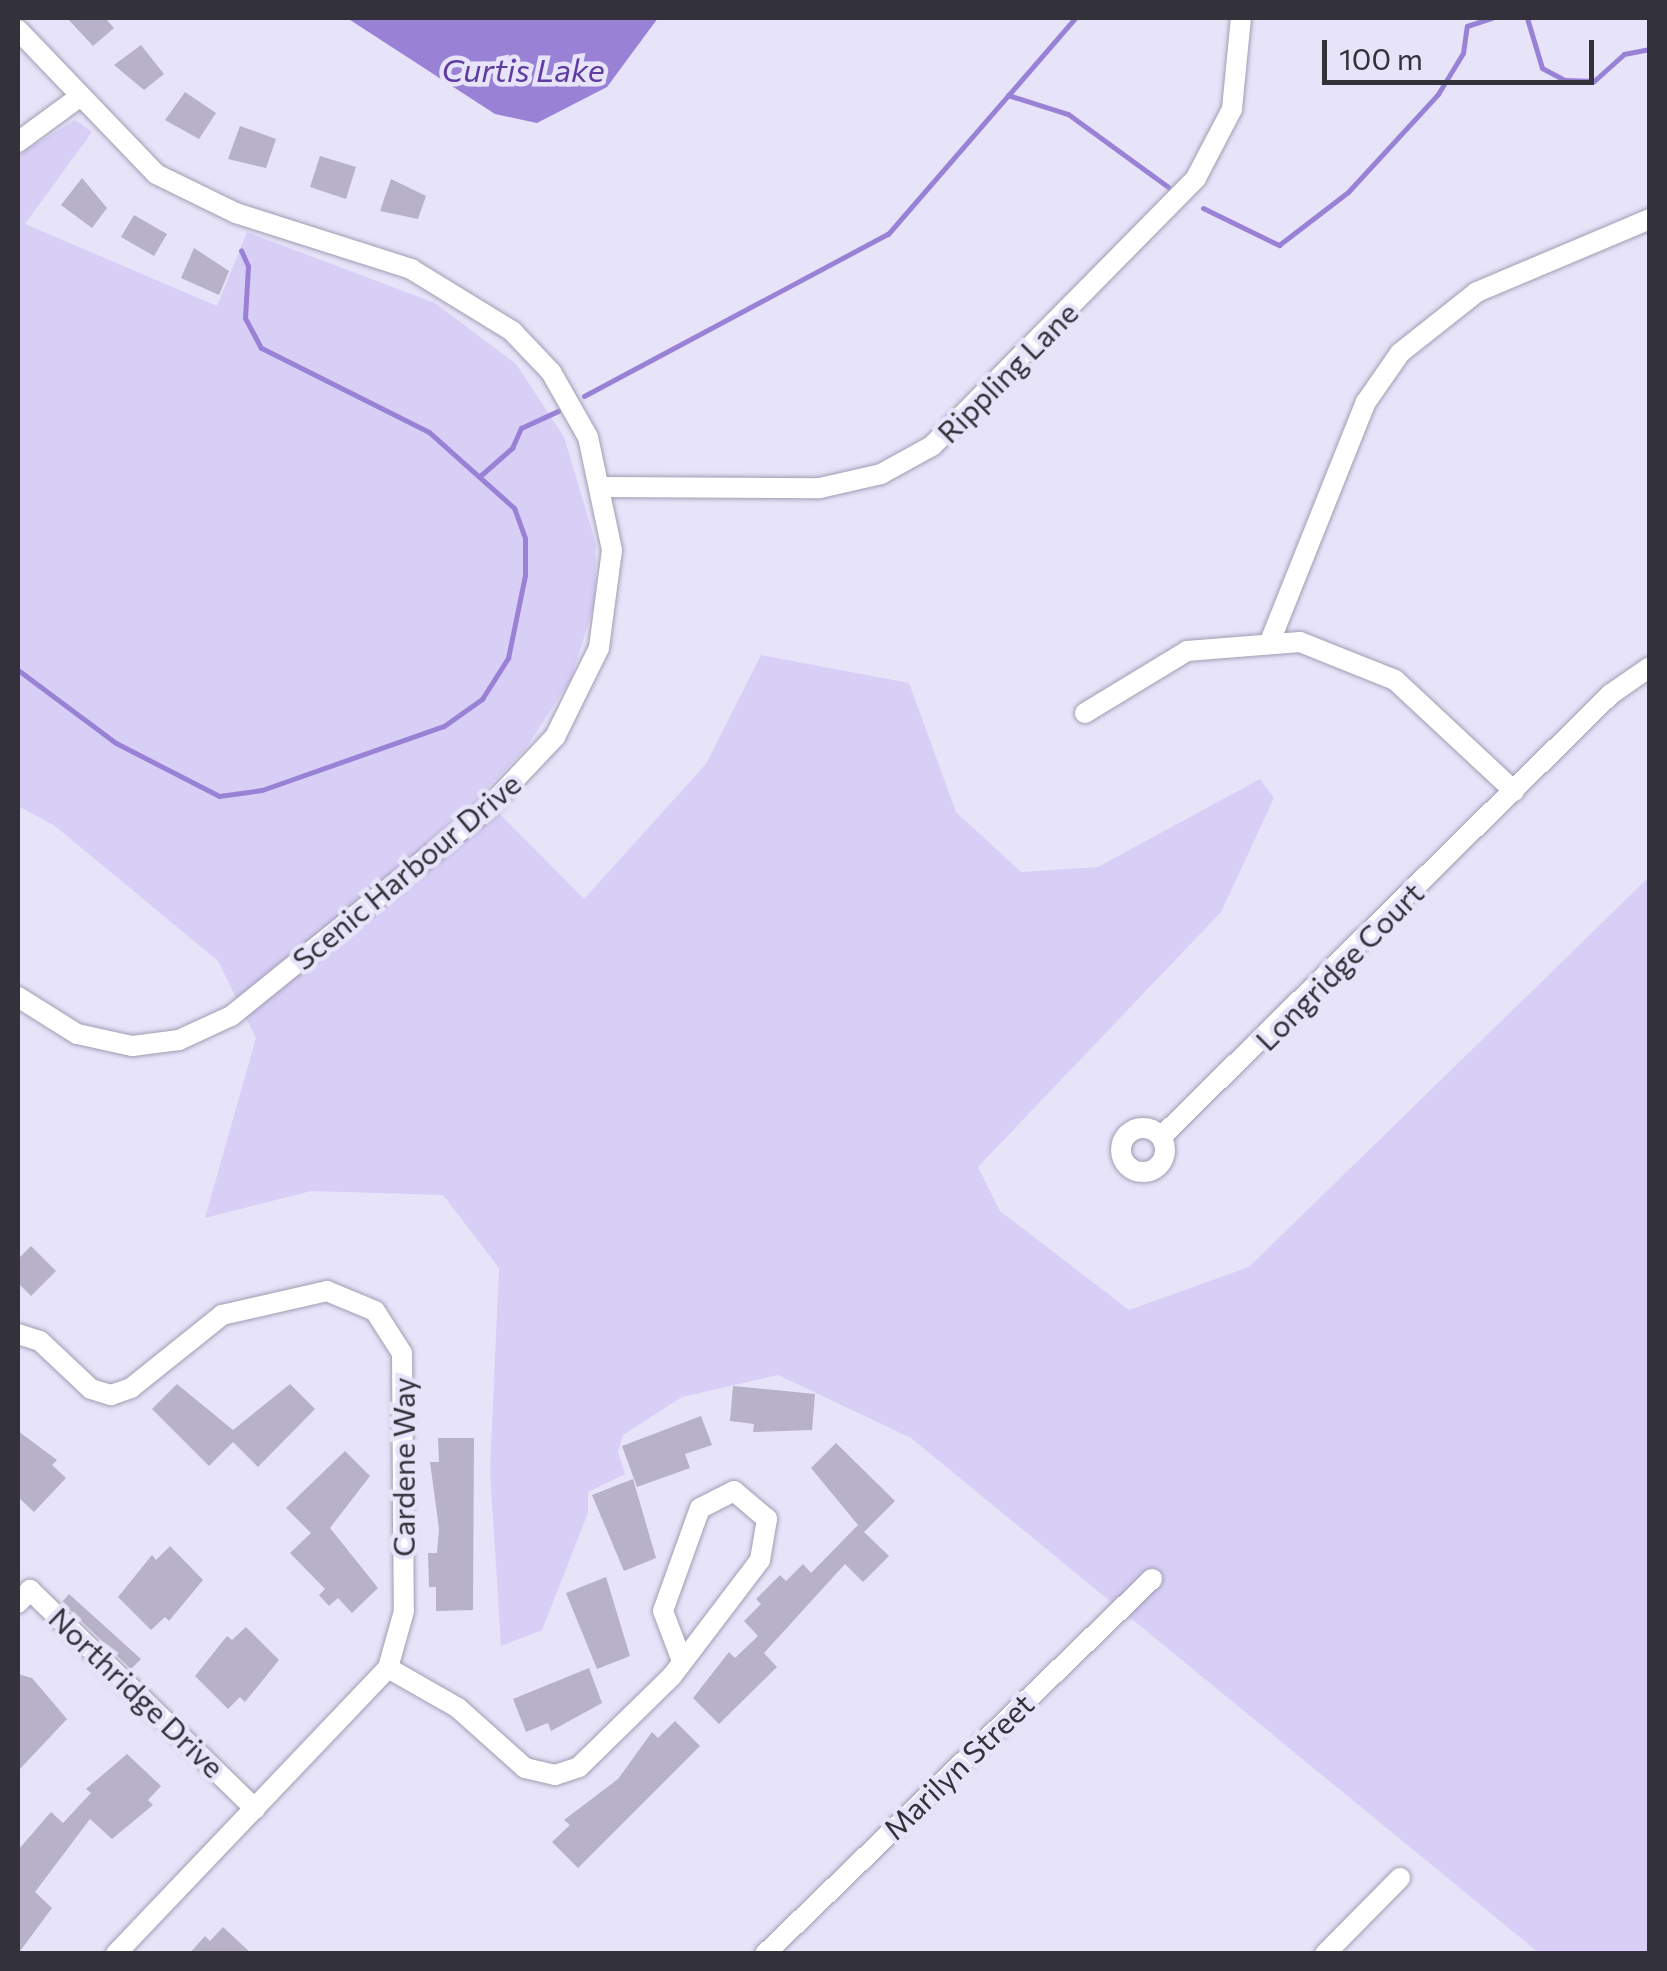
<!DOCTYPE html>
<html>
<head>
<meta charset="utf-8">
<style>
  body { margin:0 }
  #map { position:relative; width:1667px; height:1971px; overflow:hidden; background:#e7e3f9; font-family:Commissioner,sans-serif }
  div>[style] { position:absolute }
  .green>* { inset:0; background:#d8cff7 }
  .water>* { inset:0; background:#9982d6 }
  .stream>* { height:5px; margin:-2.5px; padding:0 2.5px; transform-origin:2.5px; border-radius:2.5px; background:#9982d6 }
  .building>* { inset:0; background:#b7b2c7 }
  .roads { filter:drop-shadow(0 0 2px #a19db2) drop-shadow(0 0 2px #a19db2) }
  .street>* { height:20px; margin:-10px; padding:0 10px; transform-origin:10px; border-radius:10px; background:#fff }
  .street>.ring { margin:-10px; padding:0; box-sizing:content-box; background:none; border:20px solid #fff; border-radius:50% }
  span { translate:-50% -50%; white-space:nowrap; text-align:center; line-height:1.15; -webkit-text-stroke:9px #e7e3f9; paint-order:stroke }
  .street-label { font-size:30px; color:#33313a }
  .water-label { font-size:32px; color:#5f3ca0; font-style:italic }
  .frame { position:absolute; inset:0; border:20px solid #33313a; pointer-events:none }
  .scale { position:absolute; left:1322px; top:40px; width:272px; height:45px; box-sizing:border-box; border:5px solid #33313a; border-top:0; padding-left:12px; font-size:30px; line-height:35px; white-space:nowrap; color:#33313a; -webkit-text-stroke:8px #e7e3f9; paint-order:stroke }
</style>
</head>
<body>
<div id="map">
  <div class="green">
    <div style="clip-path:polygon(75px 120px,92px 132px,25px 224px,217px 306px,247px 232px,435px 303px,516px 364px,564px 437px,596px 544px,595px 602px,571px 679px,526px 748px,481px 795px,584px 899px,706px 764px,761px 655px,909px 683px,956px 812px,1021px 872px,1098px 867px,1260px 779px,1274px 798px,1221px 912px,978px 1167px,1000px 1211px,1129px 1310px,1249px 1267px,1649px 877px,1649px 1953px,1539px 1953px,911px 1438px,778px 1375px,682px 1397px,623px 1435px,618px 1452px,625px 1474px,588px 1492px,588px 1513px,542px 1630px,501px 1646px,490px 1471px,499px 1268px,443px 1195px,311px 1191px,205px 1218px,256px 1038px,218px 961px,55px 826px,18px 806px,18px 155px)"></div>
  </div>
  <div class="water">
    <div style="clip-path:polygon(347px 18px,658px 18px,607px 87px,537px 123px,495px 114px)"></div>
  </div>
  <div class="stream">
    <div style="left:1527px;top:18px;width:52px;rotate:73.3deg"></div>
    <div style="left:1542px;top:68px;width:26px;rotate:28deg"></div>
    <div style="left:1565px;top:80px;width:29px;rotate:2deg"></div>
    <div style="left:1594px;top:81px;width:40px;rotate:-42deg"></div>
    <div style="left:1624px;top:54px;width:26px;rotate:-11deg"></div>
    <div style="left:1008px;top:95px;width:63px;rotate:17.6deg"></div>
    <div style="left:1068px;top:114px;width:124px;rotate:36.1deg"></div>
    <div style="left:1203px;top:208px;width:85px;rotate:26deg"></div>
    <div style="left:1279px;top:245px;width:87px;rotate:-37.5deg"></div>
    <div style="left:1348px;top:192px;width:133px;rotate:-47.4deg"></div>
    <div style="left:1438px;top:94px;width:48px;rotate:-58.6deg"></div>
    <div style="left:1463px;top:53px;width:27px;rotate:-82deg"></div>
    <div style="left:1467px;top:26px;width:26px;rotate:-18deg"></div>
    <div style="left:584px;top:396px;width:344px;rotate:-28.1deg"></div>
    <div style="left:888px;top:234px;width:286px;rotate:-49.1deg"></div>
    <div style="left:480px;top:476px;width:43px;rotate:-41.2deg"></div>
    <div style="left:512px;top:448px;width:22px;rotate:-66deg"></div>
    <div style="left:521px;top:428px;width:41px;rotate:-24.7deg"></div>
    <div style="left:18px;top:670px;width:122px;rotate:36.7deg"></div>
    <div style="left:116px;top:743px;width:116px;rotate:27.2deg"></div>
    <div style="left:219px;top:796px;width:43px;rotate:-7.9deg"></div>
    <div style="left:262px;top:790px;width:193px;rotate:-19.4deg"></div>
    <div style="left:444px;top:726px;width:47px;rotate:-35.4deg"></div>
    <div style="left:482px;top:699px;width:49px;rotate:-57.6deg"></div>
    <div style="left:508px;top:658px;width:85px;rotate:-78.4deg"></div>
    <div style="left:525px;top:575px;width:37px;rotate:-90deg"></div>
    <div style="left:525px;top:538px;width:32px;rotate:-110deg"></div>
    <div style="left:514px;top:508px;width:114px;rotate:-138.2deg"></div>
    <div style="left:429px;top:432px;width:188px;rotate:-153.4deg"></div>
    <div style="left:261px;top:348px;width:34px;rotate:-118deg"></div>
    <div style="left:245px;top:318px;width:52px;rotate:-86.7deg"></div>
    <div style="left:248px;top:266px;width:17px;rotate:-114deg"></div>
  </div>
  <div class="building">
    <div style="clip-path:polygon(67px 18px,105px 18px,114px 28px,93px 46px)"></div>
    <div style="clip-path:polygon(141px 45px,164px 74px,144px 90px,114px 65px)"></div>
    <div style="clip-path:polygon(185px 92px,216px 113px,199px 139px,165px 120px)"></div>
    <div style="clip-path:polygon(240px 126px,276px 139px,266px 168px,228px 159px)"></div>
    <div style="clip-path:polygon(320px 156px,356px 167px,346px 199px,310px 187px)"></div>
    <div style="clip-path:polygon(82px 178px,107px 208px,92px 228px,61px 205px)"></div>
    <div style="clip-path:polygon(391px 179px,426px 196px,418px 219px,380px 211px)"></div>
    <div style="clip-path:polygon(134px 215px,167px 234px,154px 256px,121px 237px)"></div>
    <div style="clip-path:polygon(194px 248px,229px 271px,219px 295px,181px 278px)"></div>
    <div style="clip-path:polygon(31px 1246px,56px 1271px,31px 1296px,18px 1283px,18px 1259px)"></div>
    <div style="clip-path:polygon(177px 1384px,233px 1430px,290px 1384px,315px 1409px,258px 1467px,233px 1442px,209px 1466px,152px 1409px)"></div>
    <div style="clip-path:polygon(733px 1386px,815px 1394px,812px 1430px,753px 1432px,754px 1424px,730px 1421px)"></div>
    <div style="clip-path:polygon(701px 1416px,712px 1445px,685px 1454px,690px 1468px,637px 1487px,622px 1446px)"></div>
    <div style="clip-path:polygon(18px 1431px,57px 1460px,52px 1465px,66px 1478px,34px 1512px,18px 1497px)"></div>
    <div style="clip-path:polygon(438px 1438px,474px 1438px,473px 1610px,436px 1611px,436px 1587px,429px 1587px,428px 1553px,437px 1553px,439px 1529px,430px 1462px,439px 1462px)"></div>
    <div style="clip-path:polygon(836px 1443px,895px 1501px,864px 1532px,889px 1556px,863px 1582px,845px 1564px,764px 1653px,777px 1667px,719px 1724px,693px 1698px,729px 1652px,735px 1658px,758px 1636px,744px 1621px,761px 1604px,756px 1599px,780px 1575px,786px 1581px,803px 1564px,811px 1573px,858px 1525px,811px 1468px)"></div>
    <div style="clip-path:polygon(345px 1451px,370px 1476px,330px 1528px,378px 1588px,352px 1613px,338px 1598px,329px 1606px,319px 1595px,325px 1589px,290px 1553px,311px 1533px,286px 1508px)"></div>
    <div style="clip-path:polygon(633px 1479px,656px 1558px,624px 1571px,592px 1495px)"></div>
    <div style="clip-path:polygon(170px 1546px,203px 1580px,169px 1621px,165px 1617px,151px 1630px,118px 1597px,152px 1555px,156px 1560px)"></div>
    <div style="clip-path:polygon(606px 1577px,630px 1656px,597px 1669px,566px 1593px)"></div>
    <div style="clip-path:polygon(69px 1594px,141px 1659px,131px 1669px,62px 1602px)"></div>
    <div style="clip-path:polygon(246px 1627px,279px 1660px,245px 1702px,240px 1697px,228px 1709px,195px 1676px,227px 1636px,232px 1640px)"></div>
    <div style="clip-path:polygon(589px 1668px,602px 1703px,551px 1731px,548px 1723px,526px 1732px,513px 1699px)"></div>
    <div style="clip-path:polygon(18px 1674px,32px 1678px,67px 1719px,18px 1771px)"></div>
    <div style="clip-path:polygon(675px 1721px,700px 1746px,578px 1868px,552px 1842px,570px 1825px,564px 1820px,618px 1779px,652px 1732px,658px 1738px)"></div>
    <div style="clip-path:polygon(127px 1754px,161px 1786px,148px 1800px,153px 1805px,112px 1839px,90px 1819px,35px 1892px,52px 1908px,18px 1954px,18px 1850px,51px 1812px,63px 1823px,91px 1793px,86px 1789px)"></div>
    <div style="clip-path:polygon(223px 1927px,252px 1954px,189px 1954px,205px 1936px,210px 1941px)"></div>
  </div>
  <div class="roads">
    <div class="street">
      <div style="left:18px;top:30px;width:199px;rotate:46.2deg"></div>
      <div style="left:156px;top:174px;width:89px;rotate:26deg"></div>
      <div style="left:236px;top:213px;width:184px;rotate:17.7deg"></div>
      <div style="left:411px;top:269px;width:119px;rotate:31.5deg"></div>
      <div style="left:512px;top:331px;width:57px;rotate:46.4deg"></div>
      <div style="left:551px;top:372px;width:75px;rotate:60.4deg"></div>
      <div style="left:588px;top:437px;width:116px;rotate:78deg"></div>
      <div style="left:612px;top:550px;width:99px;rotate:97.6deg"></div>
      <div style="left:599px;top:648px;width:99px;rotate:116.3deg"></div>
      <div style="left:555px;top:737px;width:99px;rotate:133.4deg"></div>
      <div style="left:487px;top:809px;width:329px;rotate:141deg"></div>
      <div style="left:231px;top:1016px;width:57px;rotate:155.2deg"></div>
      <div style="left:179px;top:1040px;width:47px;rotate:172.7deg"></div>
      <div style="left:132px;top:1046px;width:56px;rotate:-167.7deg"></div>
      <div style="left:77px;top:1034px;width:70px;rotate:-147.9deg"></div>
      <div style="left:18px;top:142px;width:74px;rotate:-36.3deg"></div>
      <div style="left:604px;top:487px;width:216px;rotate:0.3deg"></div>
      <div style="left:820px;top:488px;width:63px;rotate:-12.9deg"></div>
      <div style="left:881px;top:474px;width:58px;rotate:-28.8deg"></div>
      <div style="left:932px;top:446px;width:376px;rotate:-45.4deg"></div>
      <div style="left:1196px;top:178px;width:78px;rotate:-62.4deg"></div>
      <div style="left:1232px;top:109px;width:91px;rotate:-84.4deg"></div>
      <div style="left:1271px;top:639px;width:255px;rotate:-68.2deg"></div>
      <div style="left:1366px;top:402px;width:60px;rotate:-55.2deg"></div>
      <div style="left:1400px;top:353px;width:98px;rotate:-38.4deg"></div>
      <div style="left:1477px;top:292px;width:188px;rotate:-22.9deg"></div>
      <div style="left:1085px;top:713px;width:119px;rotate:-31.3deg"></div>
      <div style="left:1187px;top:651px;width:113px;rotate:-4.6deg"></div>
      <div style="left:1300px;top:642px;width:102px;rotate:21.8deg"></div>
      <div style="left:1395px;top:680px;width:163px;rotate:43deg"></div>
      <div class="ring" style="left:1121px;top:1128px;width:24px;height:24px"></div>
      <div style="left:1162px;top:1136px;width:630px;rotate:-44.55deg"></div>
      <div style="left:1611px;top:694px;width:47px;rotate:-34.7deg"></div>
      <div style="left:18px;top:1334px;width:23px;rotate:18deg"></div>
      <div style="left:40px;top:1341px;width:70px;rotate:43.3deg"></div>
      <div style="left:91px;top:1389px;width:21px;rotate:17deg"></div>
      <div style="left:111px;top:1395px;width:21px;rotate:-19deg"></div>
      <div style="left:131px;top:1388px;width:117px;rotate:-38.7deg"></div>
      <div style="left:222px;top:1315px;width:108px;rotate:-12.9deg"></div>
      <div style="left:327px;top:1291px;width:52px;rotate:22.6deg"></div>
      <div style="left:375px;top:1311px;width:50px;rotate:57.3deg"></div>
      <div style="left:402px;top:1353px;width:258px;rotate:89.6deg"></div>
      <div style="left:404px;top:1611px;width:59px;rotate:105.7deg"></div>
      <div style="left:388px;top:1668px;width:395px;rotate:133.6deg"></div>
      <div style="left:18px;top:1603px;width:18px;rotate:-47deg"></div>
      <div style="left:30px;top:1590px;width:314px;rotate:44.2deg"></div>
      <div style="left:388px;top:1668px;width:81px;rotate:29.7deg"></div>
      <div style="left:458px;top:1708px;width:90px;rotate:41.8deg"></div>
      <div style="left:525px;top:1768px;width:31px;rotate:13deg"></div>
      <div style="left:555px;top:1775px;width:25px;rotate:-18deg"></div>
      <div style="left:579px;top:1767px;width:130px;rotate:-44.4deg"></div>
      <div style="left:672px;top:1676px;width:146px;rotate:-52.8deg"></div>
      <div style="left:760px;top:1560px;width:42px;rotate:-80.3deg"></div>
      <div style="left:767px;top:1519px;width:43px;rotate:-139.7deg"></div>
      <div style="left:734px;top:1491px;width:38px;rotate:153deg"></div>
      <div style="left:700px;top:1508px;width:109px;rotate:109.8deg"></div>
      <div style="left:663px;top:1611px;width:53px;rotate:69.2deg"></div>
      <div style="left:765px;top:1954px;width:539px;rotate:-44.1deg"></div>
      <div style="left:1325px;top:1954px;width:107px;rotate:-45.4deg"></div>
    </div>
  </div>
  <div class="street-label">
    <span style="left:1007px;top:372px;rotate:-45deg">Rippling Lane</span>
    <span style="left:406px;top:871px;rotate:-40deg">Scenic Harbour Drive</span>
    <span style="left:1339px;top:966px;rotate:-45deg">Longridge Court</span>
    <span style="left:403px;top:1467px;rotate:-90deg">Cardene Way</span>
    <span style="left:137px;top:1692px;rotate:44deg">Northridge Drive</span>
    <span style="left:958px;top:1766px;rotate:-44deg">Marilyn Street</span>
  </div>
  <div class="water-label">
    <span style="left:523px;top:69px">Curtis Lake</span>
  </div>
  <div class="frame"></div>
  <div class="scale">100 m</div>
</div>
</body>
</html>
